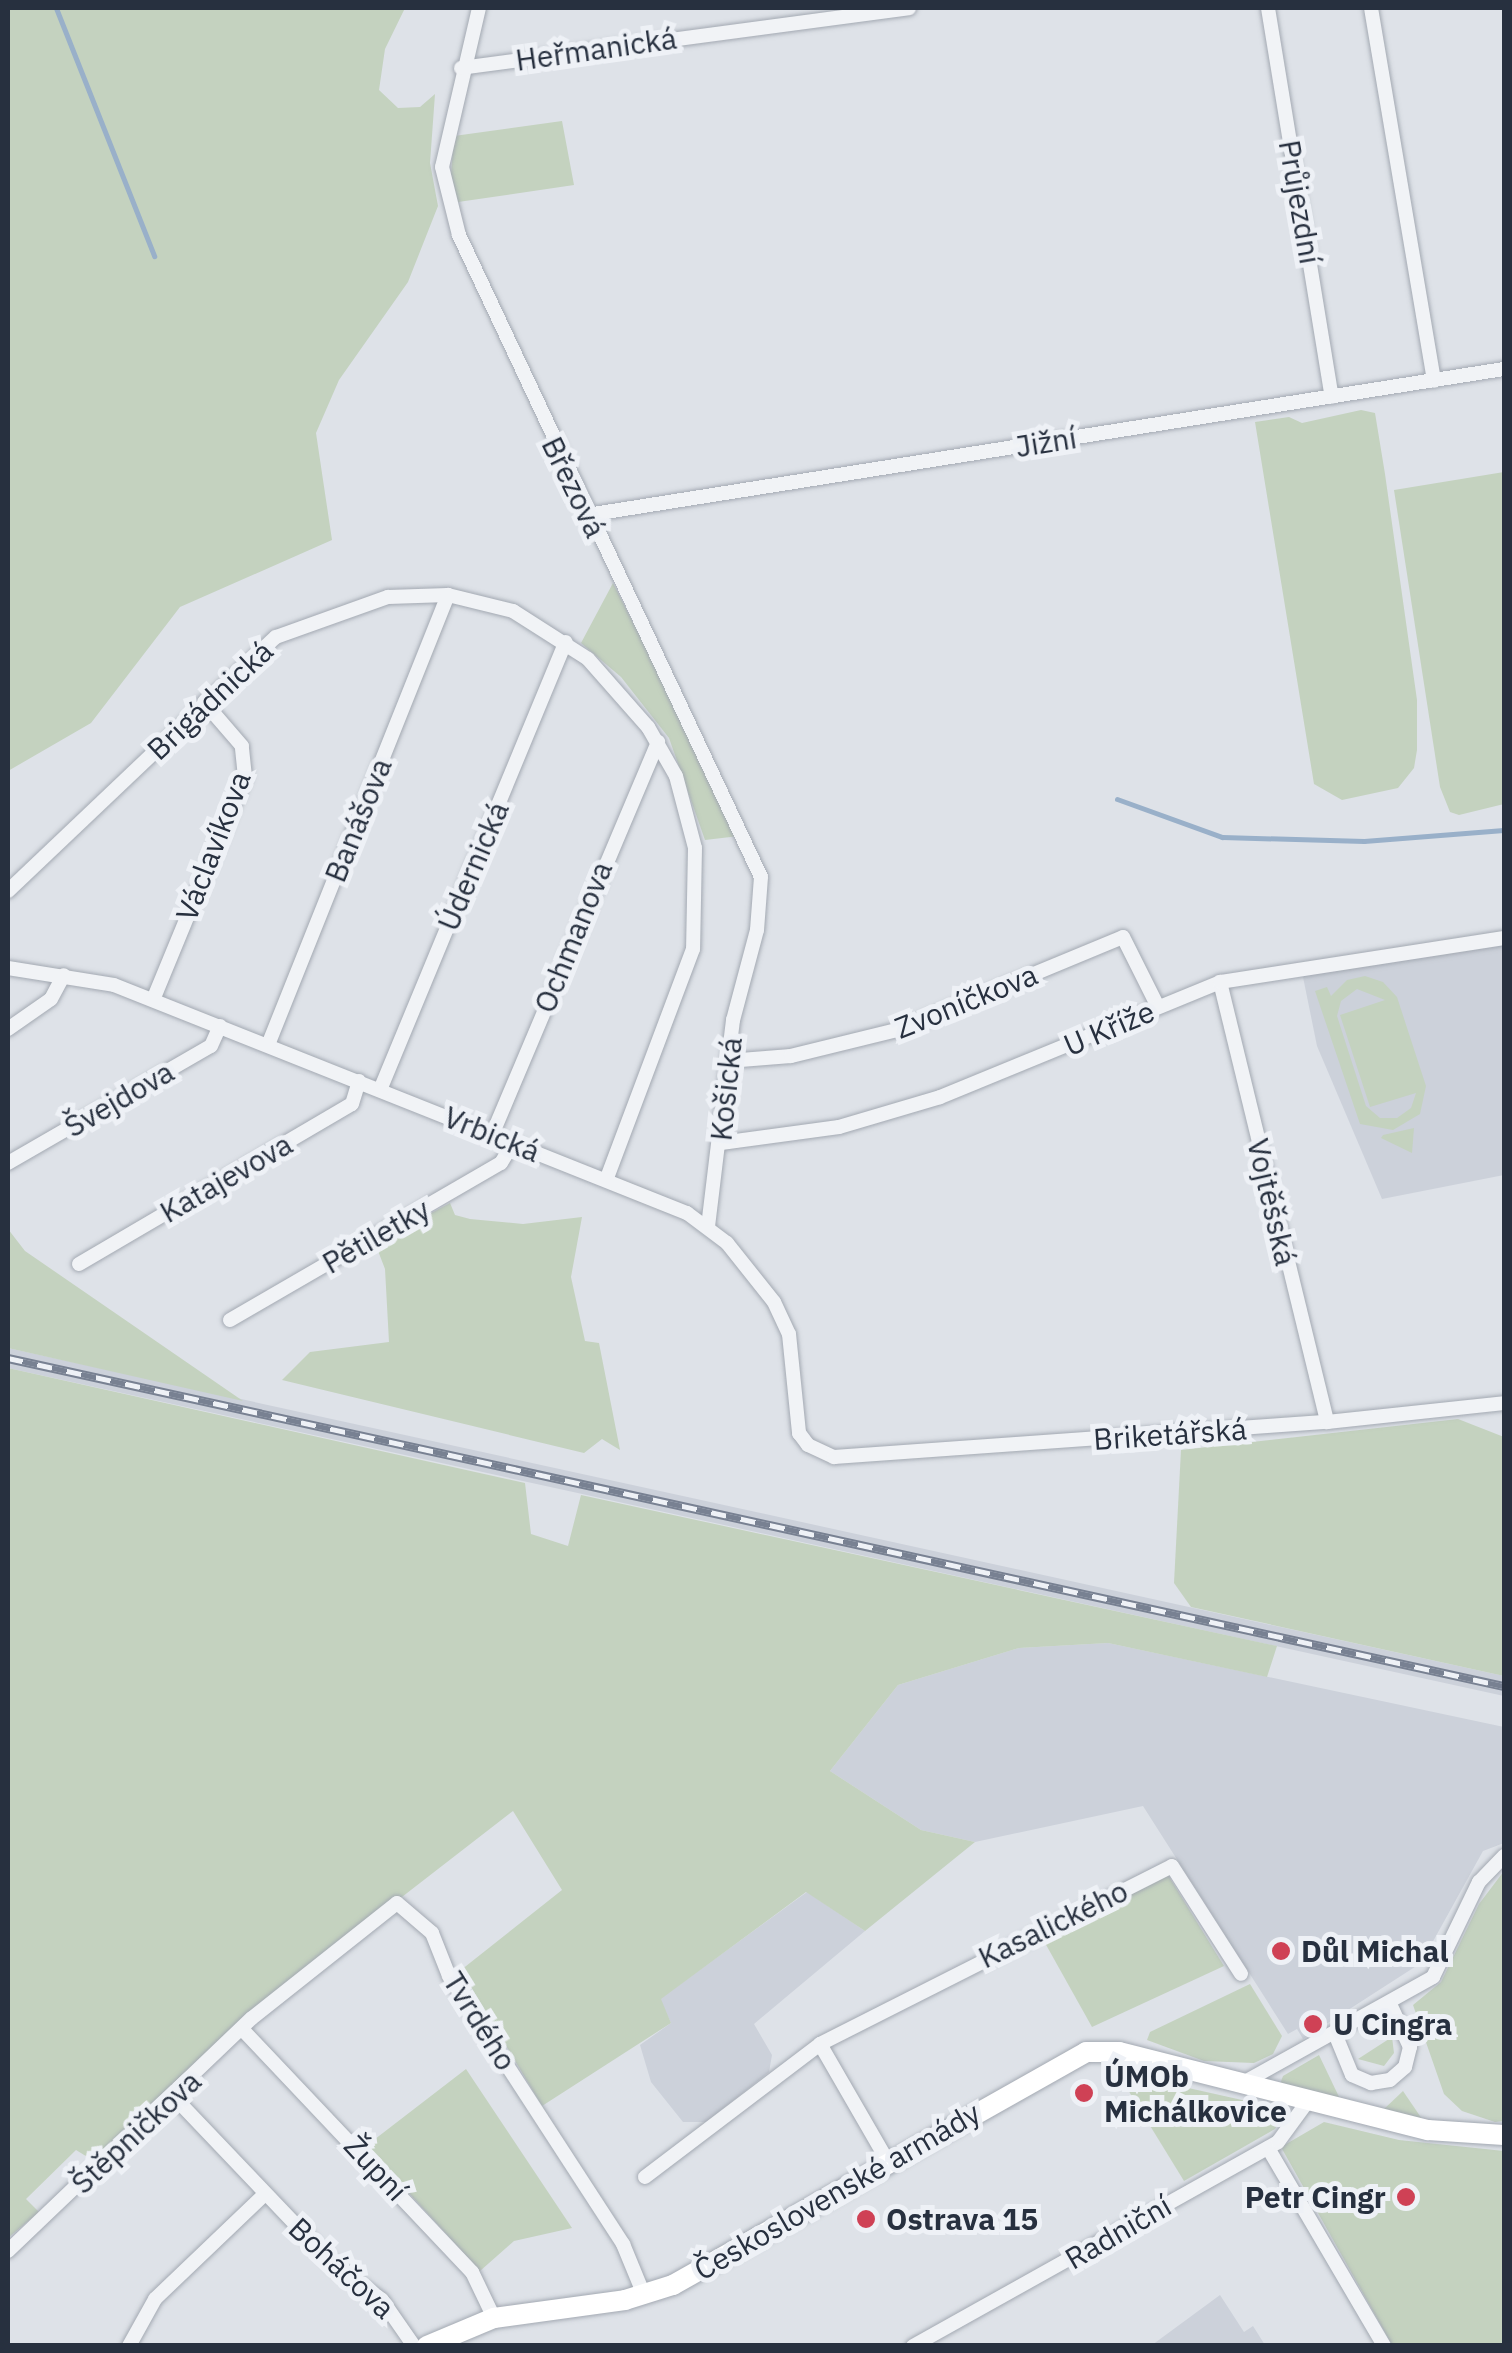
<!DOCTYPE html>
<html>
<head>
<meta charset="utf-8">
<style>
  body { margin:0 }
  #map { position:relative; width:1512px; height:2353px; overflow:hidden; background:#dee2e8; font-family:"IBM Plex Sans",sans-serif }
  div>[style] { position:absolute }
  .built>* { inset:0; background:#ccd1da }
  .green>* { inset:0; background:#c4d2bf }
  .stream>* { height:5px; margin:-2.5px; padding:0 2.5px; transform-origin:2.5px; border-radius:2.5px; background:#99b0c9 }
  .roads { filter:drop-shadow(0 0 2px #a3a9b2) drop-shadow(0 0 2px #a3a9b2) }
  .street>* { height:14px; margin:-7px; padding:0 7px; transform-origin:7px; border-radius:7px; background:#f1f3f6 }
  .secondary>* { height:20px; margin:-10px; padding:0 10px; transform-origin:10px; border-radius:10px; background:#fff }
  .rail>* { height:9px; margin-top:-4.5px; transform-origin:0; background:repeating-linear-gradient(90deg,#eef1f6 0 15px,#788192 0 30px); box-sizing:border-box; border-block:2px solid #788192 }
  .dots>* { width:28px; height:28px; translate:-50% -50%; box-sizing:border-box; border:5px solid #eef1f6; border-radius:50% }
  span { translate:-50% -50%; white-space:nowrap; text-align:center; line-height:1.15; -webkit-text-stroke:10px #eef1f6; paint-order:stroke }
  .street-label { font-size:30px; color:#27303f }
  .poi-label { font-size:30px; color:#27303f; font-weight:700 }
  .left { translate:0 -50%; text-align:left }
  .right { translate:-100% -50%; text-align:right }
  .frame { position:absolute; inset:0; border:10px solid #27303f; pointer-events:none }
</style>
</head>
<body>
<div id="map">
  <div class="built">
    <div style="clip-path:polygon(1504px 943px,1504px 1175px,1382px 1199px,1317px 1046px,1302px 972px)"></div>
    <div style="clip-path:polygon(8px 1348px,1504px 1676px,1504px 1696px,8px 1368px)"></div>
    <div style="clip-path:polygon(1108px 1643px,1504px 1727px,1504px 1843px,1483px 1851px,1421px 1963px,1303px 2039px,1297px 2029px,1288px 2034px,1143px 1806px,975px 1842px,921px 1830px,830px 1771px,898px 1685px,1019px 1648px)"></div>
    <div style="clip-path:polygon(807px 1892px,865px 1931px,754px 2024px,772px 2055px,769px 2072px,706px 2122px,683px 2122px,651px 2082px,640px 2045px,671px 2023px,660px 1999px)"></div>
    <div style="clip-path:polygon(1220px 2295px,1244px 2332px,1253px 2326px,1265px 2345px,1152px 2345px)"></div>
  </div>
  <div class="green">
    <div style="clip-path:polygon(8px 8px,405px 8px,385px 49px,379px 90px,398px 108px,420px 107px,435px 94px,430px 163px,438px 206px,408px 282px,339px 380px,316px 433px,332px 540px,180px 607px,91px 723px,8px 771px)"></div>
    <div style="clip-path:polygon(562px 121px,574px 185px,458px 202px,451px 174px,454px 136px)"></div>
    <div style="clip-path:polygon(1361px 410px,1375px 413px,1385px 474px,1417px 700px,1417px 750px,1414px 768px,1398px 788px,1342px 800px,1314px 784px,1255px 422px,1289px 417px,1302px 423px)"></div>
    <div style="clip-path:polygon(1504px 472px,1504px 804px,1459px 815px,1450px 812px,1440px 787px,1394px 490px)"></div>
    <div style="clip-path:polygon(613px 583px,713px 780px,739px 836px,705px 840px,669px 738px,621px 677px,581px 643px)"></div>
    <div style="clip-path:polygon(evenodd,1365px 976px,1383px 982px,1397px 997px,1426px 1086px,1420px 1114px,1393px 1130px,1360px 1124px,1315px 991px,1327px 987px,1331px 996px,1347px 980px,1365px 976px,1357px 989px,1385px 1000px,1340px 1015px,1370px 1107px,1416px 1093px,1411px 1108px,1397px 1118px,1380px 1118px,1366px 1106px,1337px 1016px,1341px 1001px,1357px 989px)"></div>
    <div style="clip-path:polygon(1414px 1128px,1412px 1153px,1381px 1138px,1383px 1135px)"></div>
    <div style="clip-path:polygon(450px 1203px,455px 1215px,470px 1219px,523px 1224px,582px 1217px,571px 1277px,585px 1341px,599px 1343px,620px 1450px,602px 1439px,584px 1453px,282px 1380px,310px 1352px,389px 1342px,385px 1269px,375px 1243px)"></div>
    <div style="clip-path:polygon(8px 1229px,25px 1251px,243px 1401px,8px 1348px)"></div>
    <div style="clip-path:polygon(8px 1368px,525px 1483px,531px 1534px,568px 1546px,581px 1495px,1277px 1646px,1267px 1677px,1108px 1643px,1019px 1648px,898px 1685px,830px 1771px,921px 1830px,975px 1842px,865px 1931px,806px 1892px,661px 1999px,671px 2023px,542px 2106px,461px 1970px,562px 1890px,513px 1811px,349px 1938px,94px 2161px,76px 2150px,26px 2199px,39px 2212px,8px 2238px)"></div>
    <div style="clip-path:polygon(1458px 1419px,1504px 1437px,1504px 1676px,1191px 1607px,1174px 1583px,1181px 1450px)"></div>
    <div style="clip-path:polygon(1504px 1871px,1504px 2121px,1495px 2122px,1462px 2111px,1444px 2094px,1413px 2005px,1441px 1982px,1479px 1904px)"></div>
    <div style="clip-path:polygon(1168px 1875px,1224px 1966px,1092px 2027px,1040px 1934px)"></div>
    <div style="clip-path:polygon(1250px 1984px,1282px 2036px,1273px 2054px,1254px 2063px,1204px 2061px,1147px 2040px,1150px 2032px)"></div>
    <div style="clip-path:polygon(1392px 2037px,1394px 2053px,1384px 2066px,1358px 2059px)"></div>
    <div style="clip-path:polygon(1319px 2055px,1340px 2099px,1280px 2084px,1283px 2076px)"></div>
    <div style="clip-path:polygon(466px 2069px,572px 2228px,514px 2241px,480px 2271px,366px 2146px)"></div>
    <div style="clip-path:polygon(1117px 2072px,1278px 2108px,1286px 2111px,1275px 2129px,1184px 2181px)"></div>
    <div style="clip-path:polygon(1403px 2091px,1422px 2119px,1383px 2110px)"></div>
    <div style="clip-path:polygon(1324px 2122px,1399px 2140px,1504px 2151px,1504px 2345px,1392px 2345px,1281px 2147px)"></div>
  </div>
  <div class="stream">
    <div style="left:56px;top:8px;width:267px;rotate:68.4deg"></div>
    <div style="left:1117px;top:799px;width:112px;rotate:19.9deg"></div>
    <div style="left:1222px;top:837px;width:142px;rotate:1.6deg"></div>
    <div style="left:1364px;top:841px;width:140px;rotate:-4.5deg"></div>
  </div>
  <div class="roads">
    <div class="street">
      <div style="left:479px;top:8px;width:163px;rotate:103.1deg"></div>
      <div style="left:442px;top:167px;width:70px;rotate:76deg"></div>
      <div style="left:459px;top:235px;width:709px;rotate:64.81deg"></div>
      <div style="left:761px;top:877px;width:53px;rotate:94.3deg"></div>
      <div style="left:757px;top:930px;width:93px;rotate:104.9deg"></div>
      <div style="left:733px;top:1020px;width:208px;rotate:96.9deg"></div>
      <div style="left:1268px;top:8px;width:394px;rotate:80.7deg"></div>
      <div style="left:1371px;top:8px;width:378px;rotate:80.4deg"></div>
      <div style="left:461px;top:68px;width:452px;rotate:-7.6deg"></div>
      <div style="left:587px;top:515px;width:929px;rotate:-9.05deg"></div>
      <div style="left:8px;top:891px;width:369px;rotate:-43.5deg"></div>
      <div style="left:276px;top:637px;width:119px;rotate:-19.7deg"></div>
      <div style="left:388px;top:597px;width:60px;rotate:-1.9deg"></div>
      <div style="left:448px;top:595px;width:67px;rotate:13.8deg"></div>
      <div style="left:513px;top:611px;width:89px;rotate:32.6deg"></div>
      <div style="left:588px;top:659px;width:91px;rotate:48.6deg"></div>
      <div style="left:648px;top:727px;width:56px;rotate:60.3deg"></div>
      <div style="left:676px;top:776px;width:74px;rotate:75.2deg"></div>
      <div style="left:695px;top:848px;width:101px;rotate:91.1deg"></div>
      <div style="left:693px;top:949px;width:247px;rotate:110.6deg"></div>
      <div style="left:8px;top:968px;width:107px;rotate:9.1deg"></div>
      <div style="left:114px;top:985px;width:617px;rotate:21.7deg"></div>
      <div style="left:687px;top:1213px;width:50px;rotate:36.9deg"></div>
      <div style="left:727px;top:1243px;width:75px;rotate:51.5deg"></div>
      <div style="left:774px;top:1302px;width:35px;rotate:65deg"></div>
      <div style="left:789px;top:1334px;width:100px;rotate:84.2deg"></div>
      <div style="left:799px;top:1433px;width:15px;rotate:53deg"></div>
      <div style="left:808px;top:1445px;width:29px;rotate:25deg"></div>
      <div style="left:834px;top:1457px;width:494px;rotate:-4.1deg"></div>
      <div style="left:1327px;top:1422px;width:178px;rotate:-6.1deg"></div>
      <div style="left:1220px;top:982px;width:453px;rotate:76.3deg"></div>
      <div style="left:153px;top:1000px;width:241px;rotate:-67.6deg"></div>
      <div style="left:245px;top:777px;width:31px;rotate:-96deg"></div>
      <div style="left:242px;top:746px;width:58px;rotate:-130.8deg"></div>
      <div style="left:8px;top:1029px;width:52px;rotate:-34.9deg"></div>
      <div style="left:51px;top:999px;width:27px;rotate:-62deg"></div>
      <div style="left:268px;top:1045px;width:485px;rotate:-68.2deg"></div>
      <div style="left:728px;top:1061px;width:63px;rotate:-4.5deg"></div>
      <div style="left:791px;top:1056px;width:113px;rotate:-13.8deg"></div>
      <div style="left:901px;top:1029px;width:240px;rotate:-22.5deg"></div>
      <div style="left:1123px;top:937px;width:78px;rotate:63.4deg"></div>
      <div style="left:380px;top:1090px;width:485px;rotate:-67.5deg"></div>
      <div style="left:492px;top:1135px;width:427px;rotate:-67.1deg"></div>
      <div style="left:721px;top:1143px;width:119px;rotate:-7.7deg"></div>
      <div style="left:839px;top:1127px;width:105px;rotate:-16.5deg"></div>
      <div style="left:940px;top:1097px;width:303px;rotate:-22.3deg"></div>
      <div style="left:1220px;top:982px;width:287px;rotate:-8.8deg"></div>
      <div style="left:8px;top:1163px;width:234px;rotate:-30deg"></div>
      <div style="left:211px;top:1046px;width:22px;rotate:-66deg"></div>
      <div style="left:79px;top:1264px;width:316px;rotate:-30.4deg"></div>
      <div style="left:352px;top:1104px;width:24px;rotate:-73deg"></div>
      <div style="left:230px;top:1320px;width:313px;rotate:-30.1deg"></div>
      <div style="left:501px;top:1163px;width:23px;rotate:-59deg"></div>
      <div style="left:242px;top:2029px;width:335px;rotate:46.6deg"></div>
      <div style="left:472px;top:2272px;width:51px;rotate:64.4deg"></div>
      <div style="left:1336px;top:2036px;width:42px;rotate:67.7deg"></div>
      <div style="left:1352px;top:2075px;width:21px;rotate:23deg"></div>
      <div style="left:1371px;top:2083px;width:19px;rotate:-9deg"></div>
      <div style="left:1390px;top:2080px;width:20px;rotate:-41deg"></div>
      <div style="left:1405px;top:2067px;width:21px;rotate:-76deg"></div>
      <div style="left:1410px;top:2047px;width:45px;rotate:-114.9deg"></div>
      <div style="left:820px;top:2044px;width:136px;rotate:60deg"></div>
      <div style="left:1241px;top:2084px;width:220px;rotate:-29.1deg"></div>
      <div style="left:1433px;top:1977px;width:106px;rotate:-64.2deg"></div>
      <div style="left:1479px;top:1882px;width:36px;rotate:-46deg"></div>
      <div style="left:175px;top:2098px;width:231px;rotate:46.4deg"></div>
      <div style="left:334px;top:2265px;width:59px;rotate:36.1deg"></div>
      <div style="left:382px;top:2300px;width:56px;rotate:55.2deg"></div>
      <div style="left:1268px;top:2148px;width:229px;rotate:59.6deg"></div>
      <div style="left:645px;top:2177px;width:220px;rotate:-37.2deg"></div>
      <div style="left:820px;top:2044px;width:394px;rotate:-26.8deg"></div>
      <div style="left:1172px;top:1866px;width:128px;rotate:57.4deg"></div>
      <div style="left:8px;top:2251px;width:337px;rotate:-43.7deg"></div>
      <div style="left:252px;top:2018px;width:185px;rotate:-38.4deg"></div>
      <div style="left:397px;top:1903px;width:46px;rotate:40.6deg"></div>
      <div style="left:432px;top:1933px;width:46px;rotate:68.4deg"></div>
      <div style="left:449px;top:1976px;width:320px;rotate:57deg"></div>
      <div style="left:623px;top:2244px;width:55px;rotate:67.6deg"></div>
      <div style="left:129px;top:2346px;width:54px;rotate:-61deg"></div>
      <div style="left:155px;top:2299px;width:152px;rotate:-43.7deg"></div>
      <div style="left:913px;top:2346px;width:418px;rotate:-29.2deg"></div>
      <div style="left:1278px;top:2142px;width:51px;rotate:-53.8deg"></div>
    </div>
    <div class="secondary">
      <div style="left:427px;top:2346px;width:73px;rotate:-22.7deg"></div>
      <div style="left:494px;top:2318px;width:132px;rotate:-7.8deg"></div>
      <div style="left:625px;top:2300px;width:50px;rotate:-17.4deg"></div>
      <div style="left:673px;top:2285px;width:474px;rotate:-29.4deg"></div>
      <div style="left:1086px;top:2052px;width:33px"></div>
      <div style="left:1119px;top:2052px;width:319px;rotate:14.2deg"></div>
      <div style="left:1428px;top:2130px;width:76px;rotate:3.8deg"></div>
    </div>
  </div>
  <div class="rail">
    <div style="left:8px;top:1358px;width:1532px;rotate:12.37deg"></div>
  </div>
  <div class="dots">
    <div style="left:1281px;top:1951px;background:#cf4155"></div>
    <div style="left:1313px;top:2024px;background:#cf4155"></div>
    <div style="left:1084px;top:2093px;background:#cf4155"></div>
    <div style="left:1406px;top:2197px;background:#cf4155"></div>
    <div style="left:866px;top:2219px;background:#cf4155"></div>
  </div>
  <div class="street-label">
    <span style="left:596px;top:49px;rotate:-8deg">Heřmanická</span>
    <span style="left:1300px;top:202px;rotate:80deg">Průjezdní</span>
    <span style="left:1046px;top:442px;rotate:-9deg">Jižní</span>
    <span style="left:574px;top:487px;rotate:64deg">Březová</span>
    <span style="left:210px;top:700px;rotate:-43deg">Brigádnická</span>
    <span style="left:358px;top:820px;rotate:-68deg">Banášova</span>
    <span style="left:213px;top:846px;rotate:-69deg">Václavíkova</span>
    <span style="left:473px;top:866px;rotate:-67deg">Údernická</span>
    <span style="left:573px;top:937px;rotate:-68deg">Ochmanova</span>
    <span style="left:966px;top:1001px;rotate:-22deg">Zvoníčkova</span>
    <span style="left:1109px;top:1028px;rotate:-23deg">U Kříže</span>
    <span style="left:726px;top:1089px;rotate:-84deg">Košická</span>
    <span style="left:119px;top:1099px;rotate:-30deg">Švejdova</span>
    <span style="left:492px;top:1134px;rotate:22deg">Vrbická</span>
    <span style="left:226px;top:1178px;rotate:-30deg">Katajevova</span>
    <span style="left:1272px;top:1202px;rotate:77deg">Vojtěšská</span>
    <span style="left:376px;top:1236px;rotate:-30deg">Pětiletky</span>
    <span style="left:1170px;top:1434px;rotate:-4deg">Briketářská</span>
    <span style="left:1053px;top:1924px;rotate:-26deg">Kasalického</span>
    <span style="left:480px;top:2021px;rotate:58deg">Tvrdého</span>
    <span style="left:136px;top:2132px;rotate:-43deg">Štěpničkova</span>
    <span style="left:376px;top:2168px;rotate:47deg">Župní</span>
    <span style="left:837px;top:2191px;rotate:-30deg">Československé armády</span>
    <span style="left:1118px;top:2232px;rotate:-30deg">Radniční</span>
    <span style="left:342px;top:2268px;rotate:43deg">Boháčova</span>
  </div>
  <div class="poi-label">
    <span class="left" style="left:1301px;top:1951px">Důl Michal</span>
    <span class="left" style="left:1333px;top:2024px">U Cingra</span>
    <span class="left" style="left:1104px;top:2093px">ÚMOb<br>Michálkovice</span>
    <span class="right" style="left:1386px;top:2197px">Petr Cingr</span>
    <span class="left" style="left:886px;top:2219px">Ostrava 15</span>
  </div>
  <div class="frame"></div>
</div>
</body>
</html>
